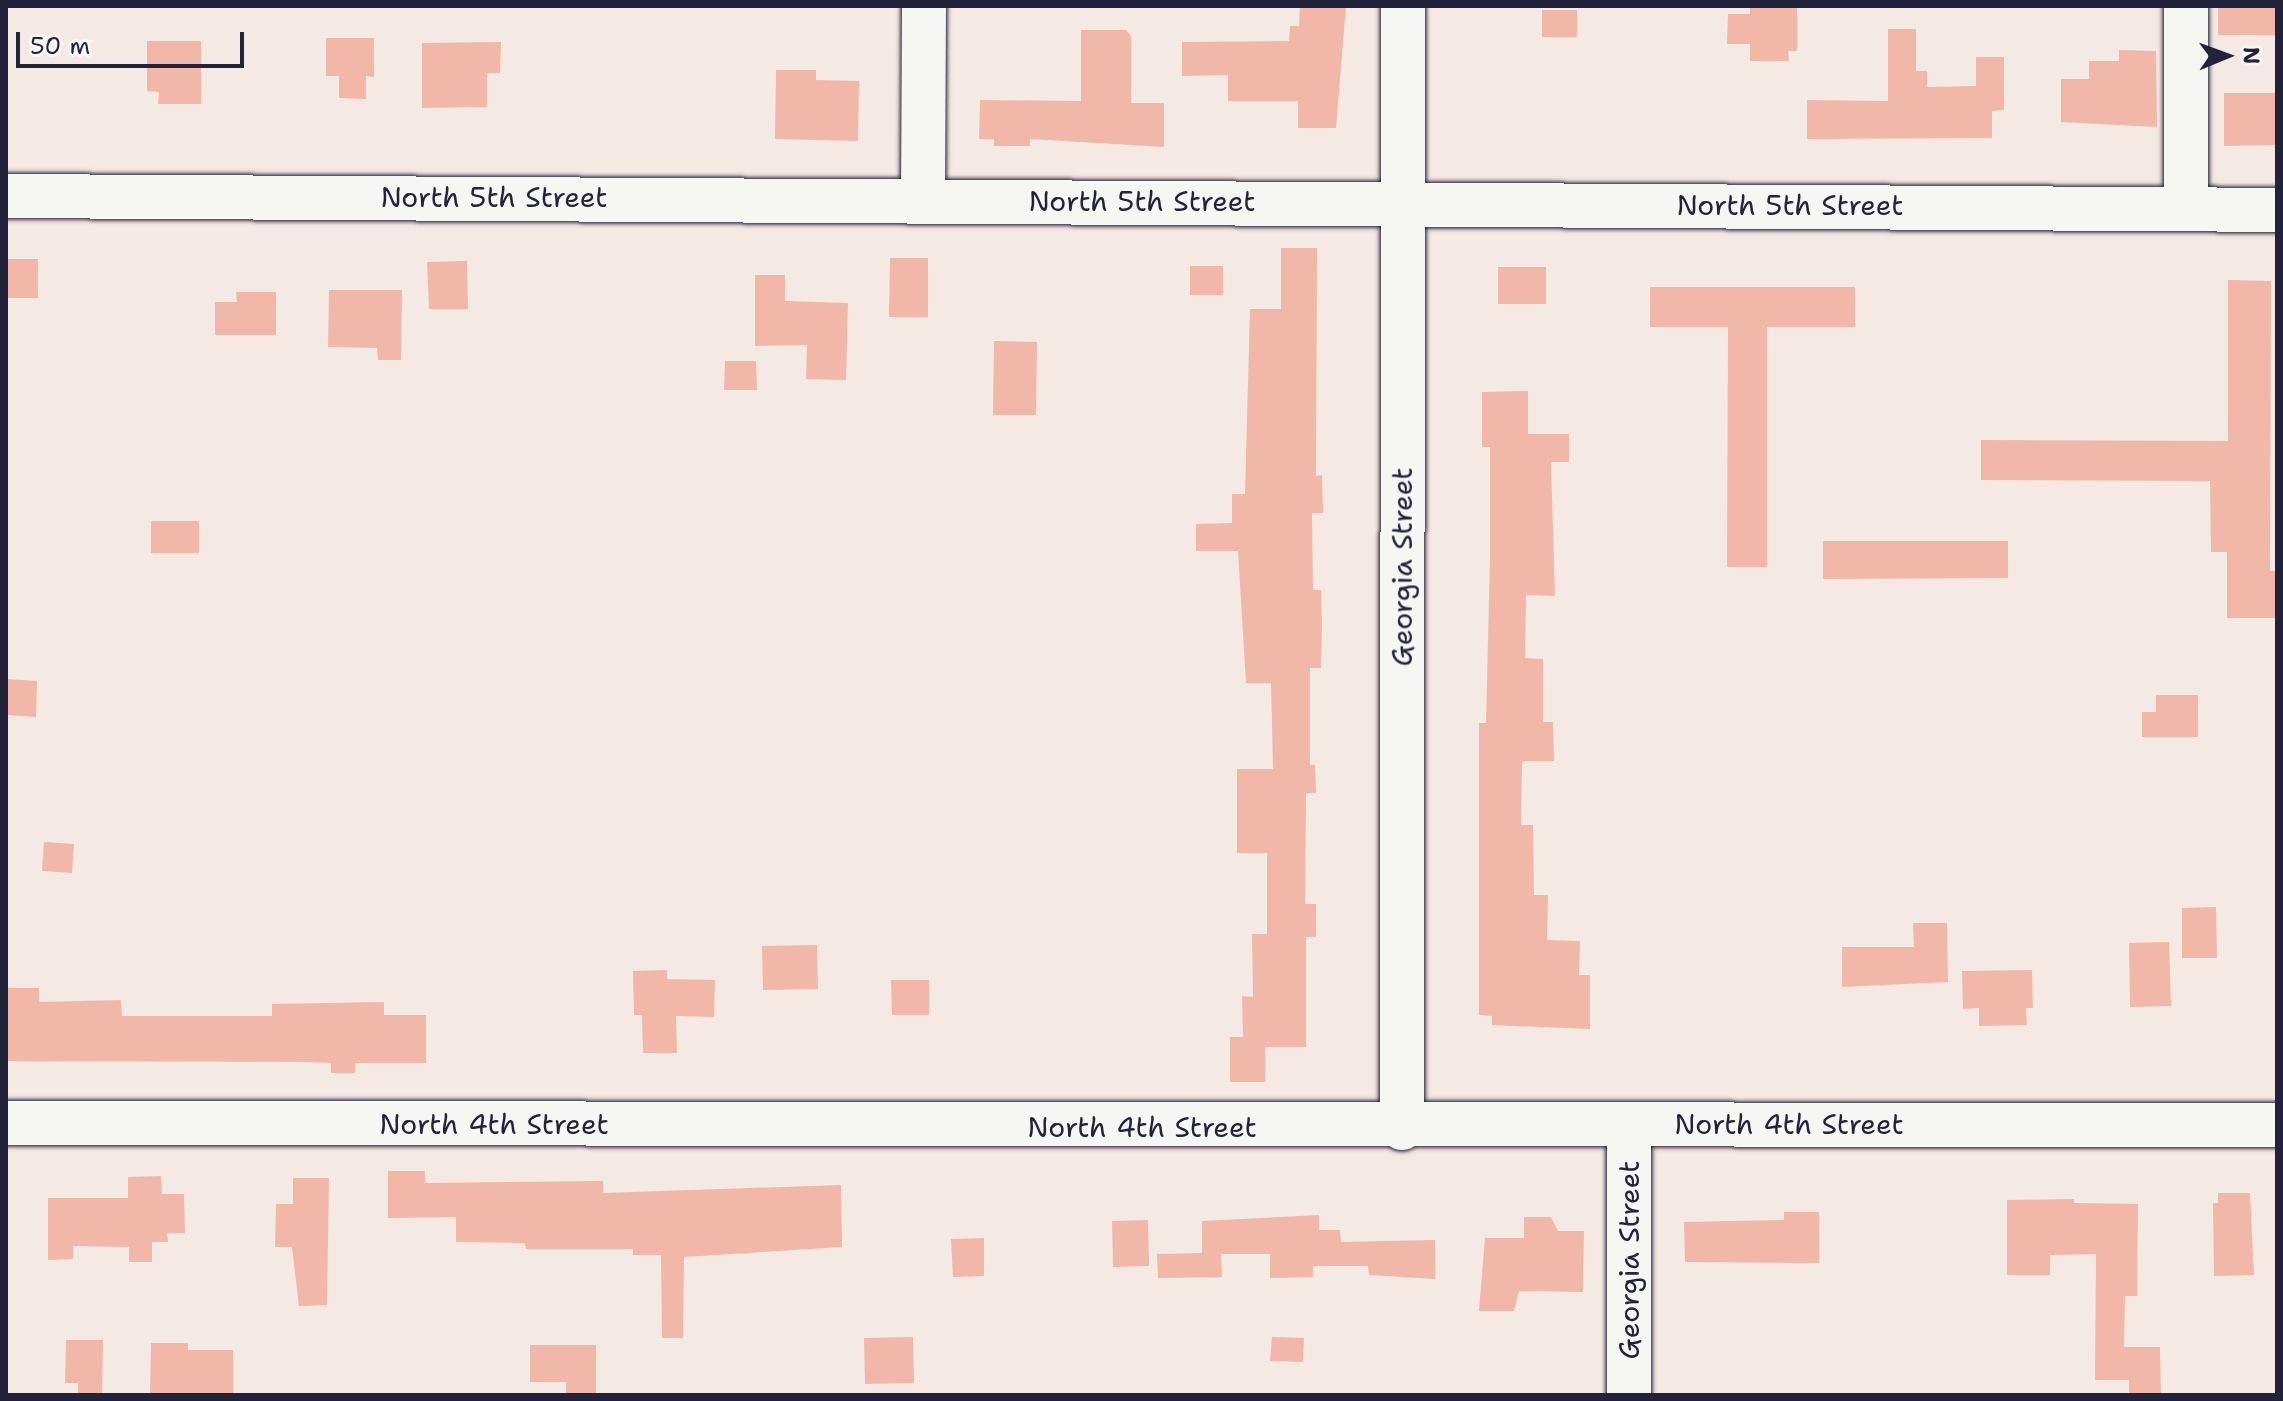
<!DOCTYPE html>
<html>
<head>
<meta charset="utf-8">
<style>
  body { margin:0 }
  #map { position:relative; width:2283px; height:1401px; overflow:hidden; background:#f5e9e3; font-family:"Shantell Sans",sans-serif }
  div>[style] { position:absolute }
  .building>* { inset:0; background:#f1b7a9 }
  .roads { filter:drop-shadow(0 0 2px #22223b) drop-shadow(0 0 2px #22223b) }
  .minor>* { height:44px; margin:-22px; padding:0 22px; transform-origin:22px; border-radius:22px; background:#f6f6f2 }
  span { translate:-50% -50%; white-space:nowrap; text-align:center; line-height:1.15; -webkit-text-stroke:7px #f6f6f2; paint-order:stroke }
  .street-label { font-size:28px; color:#22223b }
  .frame { position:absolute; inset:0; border:8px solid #22223b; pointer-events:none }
  .north { position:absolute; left:2187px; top:16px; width:80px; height:80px; -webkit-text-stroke:6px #f6f6f2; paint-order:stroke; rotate:89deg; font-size:22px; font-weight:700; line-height:32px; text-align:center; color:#22223b }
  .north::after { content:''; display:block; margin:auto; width:28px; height:36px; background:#22223b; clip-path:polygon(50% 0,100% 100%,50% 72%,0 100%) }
  .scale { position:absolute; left:16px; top:32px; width:228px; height:36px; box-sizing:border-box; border:4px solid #22223b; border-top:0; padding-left:10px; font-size:24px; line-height:28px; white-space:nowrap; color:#22223b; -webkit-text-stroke:6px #f6f6f2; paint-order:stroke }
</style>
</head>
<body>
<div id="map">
  <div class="building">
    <div style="clip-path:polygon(1300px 6px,1346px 6px,1336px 128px,1298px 128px,1298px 101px,1228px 101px,1228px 75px,1182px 76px,1182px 42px,1289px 41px,1290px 26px,1299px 26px)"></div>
    <div style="clip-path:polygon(1750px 6px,1797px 6px,1797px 51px,1788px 51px,1789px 61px,1750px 61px,1750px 44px,1727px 44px,1728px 14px,1750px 14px)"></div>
    <div style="clip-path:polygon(2218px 6px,2277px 6px,2277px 35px,2218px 35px)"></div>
    <div style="clip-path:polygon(1542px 10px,1577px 10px,1577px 37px,1542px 37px)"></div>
    <div style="clip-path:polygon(1888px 29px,1916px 29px,1916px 71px,1927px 71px,1927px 87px,1976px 86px,1976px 57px,2004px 57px,2004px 110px,1992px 111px,1992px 138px,1807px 139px,1807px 100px,1888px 101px)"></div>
    <div style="clip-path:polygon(1081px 30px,1126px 30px,1131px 36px,1131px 103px,1164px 103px,1164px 147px,1030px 139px,1030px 146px,994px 146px,994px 139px,979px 139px,980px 100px,1081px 101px)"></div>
    <div style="clip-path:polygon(326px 38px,374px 38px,374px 77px,366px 76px,366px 99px,339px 98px,339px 76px,326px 76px)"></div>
    <div style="clip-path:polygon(147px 41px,201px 41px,201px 104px,158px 104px,159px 92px,147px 91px)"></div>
    <div style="clip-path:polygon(501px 42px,500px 73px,487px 73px,487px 107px,422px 108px,422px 43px)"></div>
    <div style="clip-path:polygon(2119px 50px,2156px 51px,2157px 127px,2061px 122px,2061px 79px,2089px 79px,2089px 61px,2119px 61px)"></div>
    <div style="clip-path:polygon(776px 70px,816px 70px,816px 80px,859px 81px,858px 141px,775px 139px)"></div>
    <div style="clip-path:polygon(2224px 93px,2277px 93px,2277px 145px,2224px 146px)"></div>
    <div style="clip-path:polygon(1281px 248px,1317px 248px,1316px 476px,1322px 475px,1323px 513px,1312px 513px,1313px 590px,1321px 590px,1322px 624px,1321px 668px,1310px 668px,1310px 765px,1315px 765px,1316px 793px,1306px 793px,1305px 904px,1316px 904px,1316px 937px,1306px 937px,1306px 1047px,1265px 1047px,1265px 1082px,1230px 1082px,1230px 1037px,1243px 1037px,1242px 996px,1253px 997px,1252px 934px,1267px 934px,1267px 853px,1237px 853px,1237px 769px,1273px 769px,1271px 683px,1246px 683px,1238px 551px,1196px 551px,1196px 524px,1232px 523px,1232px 494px,1245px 494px,1250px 309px,1281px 309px)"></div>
    <div style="clip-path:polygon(890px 258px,928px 258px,928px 317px,889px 317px)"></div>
    <div style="clip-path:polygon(6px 259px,38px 259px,38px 298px,6px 298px)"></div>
    <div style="clip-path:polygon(467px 261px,468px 309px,429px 309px,427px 262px)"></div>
    <div style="clip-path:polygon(1190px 266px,1223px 266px,1223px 295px,1190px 295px)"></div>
    <div style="clip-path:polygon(1498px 267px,1546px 267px,1546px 304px,1498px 304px)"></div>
    <div style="clip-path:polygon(755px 275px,785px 275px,785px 301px,848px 303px,846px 380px,806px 379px,807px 345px,755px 346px)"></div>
    <div style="clip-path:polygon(2228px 280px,2271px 281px,2270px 571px,2277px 571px,2277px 618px,2227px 618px,2227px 552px,2211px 552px,2210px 481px,1981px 480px,1981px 440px,2228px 441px)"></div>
    <div style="clip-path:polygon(1650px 287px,1855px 287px,1855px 327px,1767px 327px,1767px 567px,1727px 567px,1728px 327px,1650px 327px)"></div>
    <div style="clip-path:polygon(329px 290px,402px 290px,401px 360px,378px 360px,377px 348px,328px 347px)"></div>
    <div style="clip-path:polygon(236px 292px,276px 292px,276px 335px,215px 335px,215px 302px,237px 302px)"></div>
    <div style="clip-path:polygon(994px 341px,1037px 342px,1036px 415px,993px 415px)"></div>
    <div style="clip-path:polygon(725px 361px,756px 361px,757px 390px,724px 390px)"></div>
    <div style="clip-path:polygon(1528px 391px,1528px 434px,1569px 434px,1569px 462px,1551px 462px,1555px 596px,1526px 595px,1525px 658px,1543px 659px,1543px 722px,1553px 722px,1554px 761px,1522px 761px,1521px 825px,1533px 825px,1534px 895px,1548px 895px,1547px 940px,1580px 941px,1579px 975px,1590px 975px,1590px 1029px,1492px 1025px,1492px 1016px,1479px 1015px,1479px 723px,1486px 723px,1490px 557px,1490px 447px,1482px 447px,1482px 392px)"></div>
    <div style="clip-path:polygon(151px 521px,199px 521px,199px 553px,151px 553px)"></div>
    <div style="clip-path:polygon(1823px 541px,2008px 541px,2008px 578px,1823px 579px)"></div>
    <div style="clip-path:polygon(6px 679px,37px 681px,36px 717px,6px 715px)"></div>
    <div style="clip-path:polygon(2156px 695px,2198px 695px,2198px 737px,2142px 737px,2142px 712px,2156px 712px)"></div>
    <div style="clip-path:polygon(44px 842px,74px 844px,72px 873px,42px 871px)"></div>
    <div style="clip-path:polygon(2216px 907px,2217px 958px,2182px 958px,2182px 908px)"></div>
    <div style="clip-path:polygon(1913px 923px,1947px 923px,1948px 982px,1842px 987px,1842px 947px,1914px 947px)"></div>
    <div style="clip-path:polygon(2169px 942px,2171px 1006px,2130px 1007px,2129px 943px)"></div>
    <div style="clip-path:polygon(817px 945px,818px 989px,763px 990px,762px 946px)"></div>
    <div style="clip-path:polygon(667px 970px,667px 979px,715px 980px,714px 1017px,676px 1016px,677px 1053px,643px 1053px,642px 1015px,634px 1015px,633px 971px)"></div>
    <div style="clip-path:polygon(2032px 970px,2033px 1008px,2026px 1008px,2027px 1025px,1979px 1026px,1979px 1008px,1963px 1009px,1962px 971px)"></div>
    <div style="clip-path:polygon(891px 980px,929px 980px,929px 1015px,892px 1015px)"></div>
    <div style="clip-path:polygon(6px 988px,39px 988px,39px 1002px,121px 1000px,122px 1016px,272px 1016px,272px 1004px,384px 1002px,384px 1015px,426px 1015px,426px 1063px,355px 1063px,355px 1073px,331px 1073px,331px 1063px,308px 1062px,6px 1061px)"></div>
    <div style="clip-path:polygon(388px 1171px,425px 1171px,425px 1183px,603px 1181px,603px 1193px,841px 1185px,842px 1247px,684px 1257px,683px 1338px,662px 1338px,661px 1255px,633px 1255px,633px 1249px,526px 1249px,525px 1243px,456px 1242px,456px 1217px,388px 1218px)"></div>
    <div style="clip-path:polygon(161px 1176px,162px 1194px,184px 1194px,185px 1233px,167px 1233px,168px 1242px,152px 1242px,152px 1262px,129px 1262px,129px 1247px,73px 1246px,73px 1259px,48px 1260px,48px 1198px,128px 1198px,128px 1177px)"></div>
    <div style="clip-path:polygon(293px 1178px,329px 1178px,327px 1305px,299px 1306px,292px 1247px,275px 1247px,276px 1204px,293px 1204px)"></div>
    <div style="clip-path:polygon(2218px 1193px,2250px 1193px,2254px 1275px,2214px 1276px,2213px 1203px,2218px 1203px)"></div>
    <div style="clip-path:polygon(2074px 1199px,2074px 1203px,2138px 1204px,2137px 1296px,2125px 1296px,2124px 1347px,2160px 1347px,2161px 1394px,2129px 1395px,2129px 1380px,2095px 1380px,2096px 1254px,2050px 1255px,2050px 1275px,2007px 1275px,2007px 1200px)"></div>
    <div style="clip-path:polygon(1784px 1212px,1819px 1212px,1819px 1263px,1685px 1262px,1684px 1222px,1784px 1220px)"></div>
    <div style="clip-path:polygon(1319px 1215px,1319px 1230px,1340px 1230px,1341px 1242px,1435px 1240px,1435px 1279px,1369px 1275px,1368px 1266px,1313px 1266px,1313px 1277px,1270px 1278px,1270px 1254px,1221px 1254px,1222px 1277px,1158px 1278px,1157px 1254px,1202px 1253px,1202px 1221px)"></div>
    <div style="clip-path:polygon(1524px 1217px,1551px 1217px,1558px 1231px,1584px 1231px,1583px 1292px,1519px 1291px,1514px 1311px,1479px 1311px,1485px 1238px,1524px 1238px)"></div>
    <div style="clip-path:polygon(1148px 1220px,1149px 1266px,1113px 1267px,1112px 1221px)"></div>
    <div style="clip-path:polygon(984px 1238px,984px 1276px,953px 1277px,951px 1239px)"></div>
    <div style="clip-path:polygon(913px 1337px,914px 1383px,865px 1384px,864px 1338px)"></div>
    <div style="clip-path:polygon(1272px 1337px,1304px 1338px,1303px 1362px,1270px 1361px)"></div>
    <div style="clip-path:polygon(66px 1340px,103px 1340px,102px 1395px,78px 1395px,78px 1383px,65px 1383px)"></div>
    <div style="clip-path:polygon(151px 1343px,188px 1343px,188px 1350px,233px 1350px,233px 1395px,150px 1395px)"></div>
    <div style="clip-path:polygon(530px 1345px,596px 1345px,596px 1395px,566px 1395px,566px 1382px,530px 1382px)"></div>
  </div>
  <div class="roads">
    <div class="minor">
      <div style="left:6px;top:196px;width:2271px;rotate:0.35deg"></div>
      <div style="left:923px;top:199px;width:193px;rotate:-89.7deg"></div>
      <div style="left:2186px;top:209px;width:203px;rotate:-90deg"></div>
      <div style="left:6px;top:1123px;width:2271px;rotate:0.05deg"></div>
      <div style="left:1629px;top:1125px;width:270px;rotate:90deg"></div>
      <div style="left:1402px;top:1128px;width:1122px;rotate:-89.95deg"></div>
    </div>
  </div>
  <div class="street-label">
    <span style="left:494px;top:197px">North 5th Street</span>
    <span style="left:1142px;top:201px">North 5th Street</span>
    <span style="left:1790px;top:205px">North 5th Street</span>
    <span style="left:1402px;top:567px;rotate:-90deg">Georgia Street</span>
    <span style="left:494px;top:1124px">North 4th Street</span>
    <span style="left:1789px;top:1124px">North 4th Street</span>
    <span style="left:1142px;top:1127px">North 4th Street</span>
    <span style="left:1629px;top:1260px;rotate:-90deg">Georgia Street</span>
  </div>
  <div class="frame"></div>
  <div class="north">N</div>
  <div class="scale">50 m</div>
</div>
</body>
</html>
